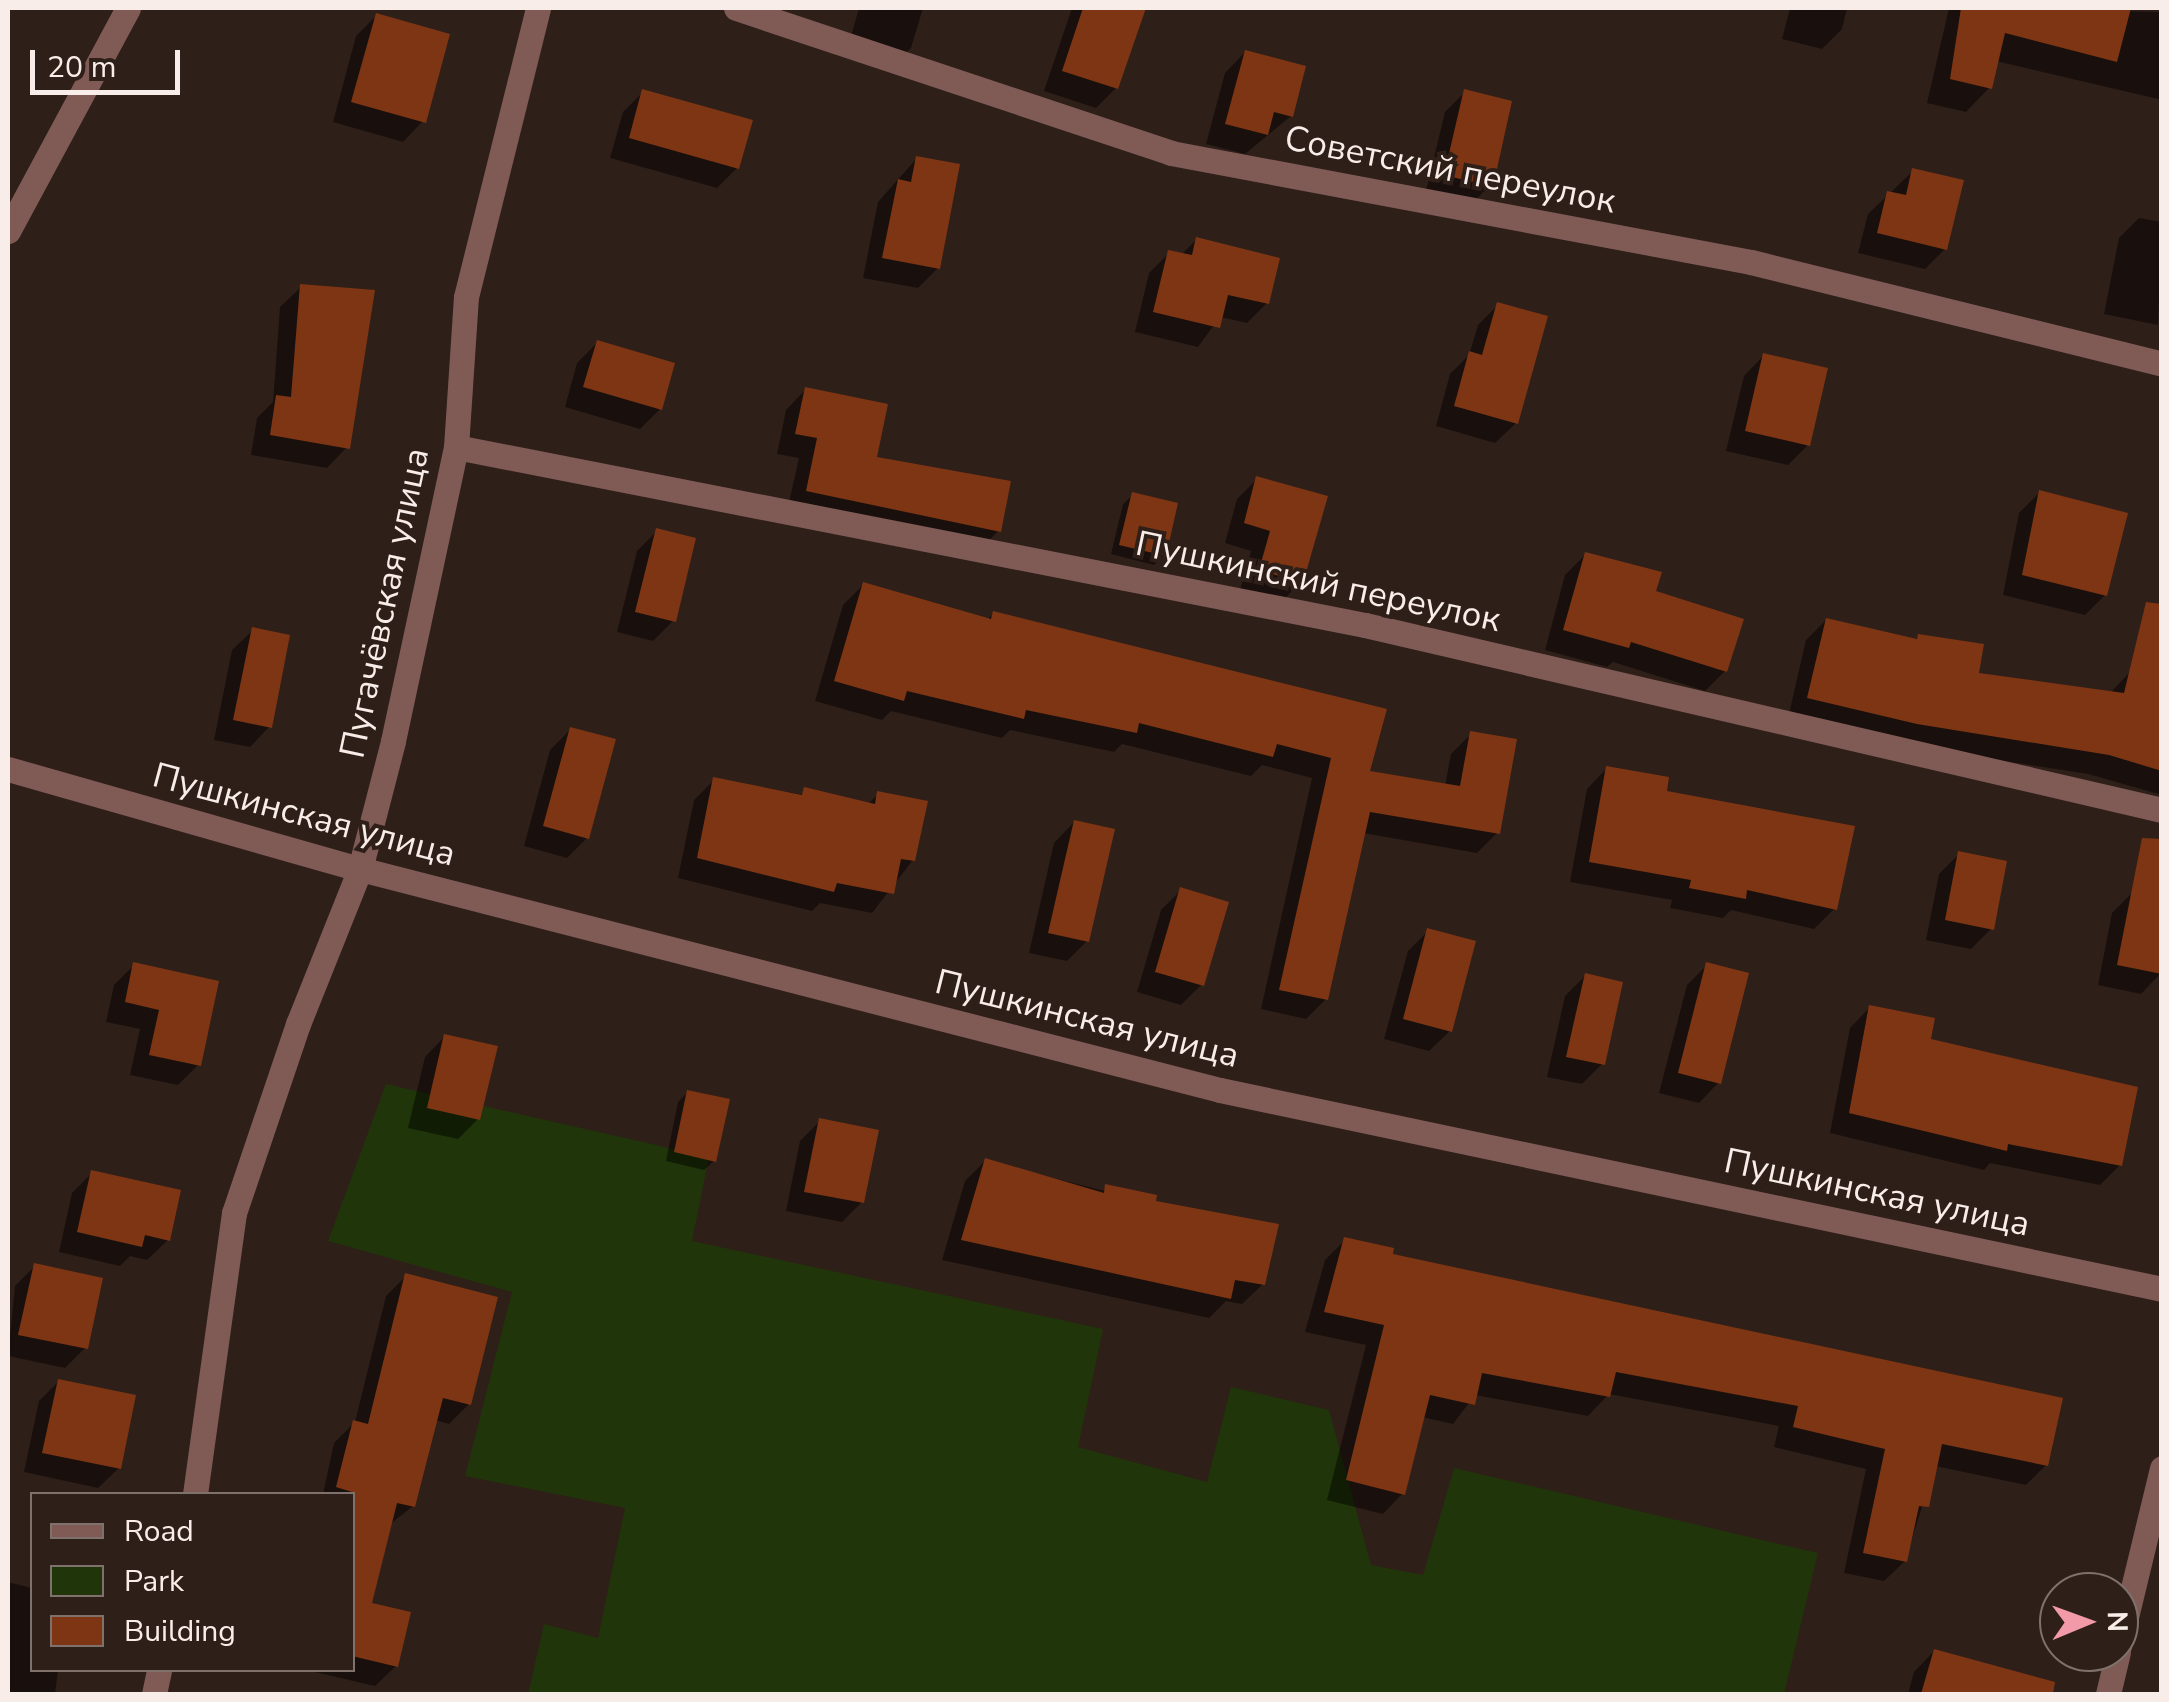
<!DOCTYPE html>
<html>
<head>
<meta charset="utf-8">
<style>
  body { margin:0 }
  #map { position:relative; width:2169px; height:1702px; overflow:hidden; background:#2f1f19; font-family:"Nunito Sans",sans-serif }
  div>[style] { position:absolute }
  .green>* { inset:0; background:#203509 }
  .shadow>* { inset:0; background:#0007 }
  .building>* { inset:0; background:#7e3513 }
  .minor>* { height:25px; margin:-12.5px; padding:0 12.5px; transform-origin:12.5px; border-radius:12.5px; background:#805b56 }
  span { translate:-50% -50%; white-space:nowrap; text-align:center; line-height:1.15; -webkit-text-stroke:8px #2f1f19; paint-order:stroke }
  .street-label { font-size:35px; color:#f8ede8 }
  .frame { position:absolute; inset:0; border:10px solid #f8ede8; pointer-events:none }
  .legend { position:absolute; left:30px; top:1492px; width:325px; height:180px; box-sizing:border-box; background:#2f1f19; border:2px solid #7f716c; margin:0; padding:12px 18px; list-style:none; font-size:30px; color:#f8ede8 }
  .legend li { display:flex; align-items:center; gap:20px; height:50px }
  .legend b { width:50px; border:2px solid #7f716c }
  .north { position:absolute; left:2039px; top:1572px; width:100px; height:100px; box-sizing:border-box; background:#2f1f19; border:2px solid #7f716c; border-radius:50%; rotate:89deg; font-size:28px; font-weight:700; line-height:40px; text-align:center; color:#f8ede8 }
  .north::after { content:''; display:block; margin:auto; width:35px; height:45px; background:#f39aa9; clip-path:polygon(50% 0,100% 100%,50% 72%,0 100%) }
  .scale { position:absolute; left:30px; top:50px; width:150px; height:45px; box-sizing:border-box; border:5px solid #f8ede8; border-top:0; padding-left:12px; font-size:30px; line-height:35px; white-space:nowrap; color:#f8ede8; -webkit-text-stroke:8px #2f1f19; paint-order:stroke }
</style>
</head>
<body>
<div id="map">
  <div class="green">
    <div style="clip-path:polygon(386px 1084px,709px 1157px,692px 1241px,1103px 1329px,1078px 1447px,1207px 1482px,1231px 1387px,1329px 1410px,1371px 1565px,1423px 1575px,1454px 1468px,1818px 1553px,1784px 1694px,528px 1694px,544px 1624px,598px 1638px,625px 1508px,465px 1476px,512px 1292px,328px 1241px)"></div>
  </div>
  <div class="shadow">
    <div style="clip-path:polygon(859px 8px,923px 8px,911px 48px,891px 68px,846px 54px)"></div>
    <div style="clip-path:polygon(1072px 8px,1143px 8px,1116px 88px,1096px 108px,1044px 91px)"></div>
    <div style="clip-path:polygon(1790px 8px,1847px 8px,1842px 29px,1822px 49px,1782px 39px)"></div>
    <div style="clip-path:polygon(1949px 8px,2162px 12px,2162px 100px,1996px 61px,1990px 87px,1966px 112px,1927px 103px)"></div>
    <div style="clip-path:polygon(376px 16px,423px 121px,403px 142px,333px 122px,356px 36px)"></div>
    <div style="clip-path:polygon(1245px 52px,1291px 116px,1245px 154px,1206px 144px,1225px 73px)"></div>
    <div style="clip-path:polygon(643px 92px,737px 168px,717px 188px,610px 158px,623px 112px)"></div>
    <div style="clip-path:polygon(1465px 92px,1490px 185px,1470px 206px,1425px 195px,1445px 112px)"></div>
    <div style="clip-path:polygon(917px 158px,938px 268px,918px 288px,863px 278px,878px 202px)"></div>
    <div style="clip-path:polygon(1913px 171px,1945px 249px,1925px 269px,1858px 253px,1868px 214px)"></div>
    <div style="clip-path:polygon(2139px 218px,2162px 222px,2158px 325px,2104px 314px,2119px 238px)"></div>
    <div style="clip-path:polygon(1196px 240px,1267px 303px,1247px 323px,1220px 317px,1198px 347px,1135px 332px,1149px 273px,1169px 253px,1181px 255px)"></div>
    <div style="clip-path:polygon(301px 287px,347px 447px,327px 468px,251px 455px,257px 418px,273px 402px,280px 307px)"></div>
    <div style="clip-path:polygon(1498px 305px,1516px 423px,1495px 443px,1436px 426px,1450px 374px,1469px 355px,1478px 325px)"></div>
    <div style="clip-path:polygon(597px 343px,660px 409px,640px 429px,565px 407px,577px 363px)"></div>
    <div style="clip-path:polygon(1764px 355px,1808px 445px,1788px 465px,1726px 451px,1744px 376px)"></div>
    <div style="clip-path:polygon(806px 389px,874px 459px,999px 530px,979px 551px,787px 511px,799px 458px,777px 454px,786px 410px)"></div>
    <div style="clip-path:polygon(1257px 479px,1301px 582px,1281px 602px,1240px 590px,1251px 551px,1225px 543px,1237px 499px)"></div>
    <div style="clip-path:polygon(2040px 492px,2105px 595px,2085px 615px,2003px 595px,2019px 513px)"></div>
    <div style="clip-path:polygon(1133px 495px,1164px 555px,1154px 565px,1111px 554px,1123px 504px)"></div>
    <div style="clip-path:polygon(657px 531px,673px 621px,653px 641px,617px 632px,637px 551px)"></div>
    <div style="clip-path:polygon(1586px 554px,1653px 593px,1725px 671px,1705px 691px,1613px 662px,1607px 667px,1545px 650px,1565px 575px)"></div>
    <div style="clip-path:polygon(863px 585px,987px 620px,993px 614px,1367px 773px,1445px 786px,1451px 754px,1471px 734px,1497px 833px,1477px 853px,1363px 833px,1326px 999px,1306px 1019px,1261px 1009px,1312px 778px,1262px 765px,1251px 776px,1122px 744px,1114px 752px,1010px 730px,1002px 738px,891px 711px,882px 720px,815px 701px,843px 605px)"></div>
    <div style="clip-path:polygon(1826px 620px,1914px 641px,1919px 636px,1976px 675px,2110px 693px,2130px 672px,2162px 677px,2162px 795px,2088px 774px,1895px 744px,1788px 718px,1806px 640px)"></div>
    <div style="clip-path:polygon(253px 630px,270px 726px,250px 747px,214px 740px,232px 650px)"></div>
    <div style="clip-path:polygon(571px 729px,587px 838px,567px 858px,524px 846px,550px 750px)"></div>
    <div style="clip-path:polygon(1607px 768px,1664px 793px,1834px 909px,1814px 929px,1731px 910px,1723px 918px,1670px 908px,1672px 900px,1570px 882px,1587px 789px)"></div>
    <div style="clip-path:polygon(714px 780px,867px 805px,878px 794px,913px 860px,872px 913px,820px 903px,812px 911px,678px 878px,694px 800px)"></div>
    <div style="clip-path:polygon(1074px 822px,1087px 941px,1067px 961px,1029px 953px,1054px 843px)"></div>
    <div style="clip-path:polygon(1959px 854px,1991px 929px,1971px 949px,1926px 940px,1939px 874px)"></div>
    <div style="clip-path:polygon(1181px 890px,1201px 985px,1181px 1005px,1137px 992px,1161px 910px)"></div>
    <div style="clip-path:polygon(2132px 893px,2161px 973px,2141px 994px,2098px 985px,2112px 913px)"></div>
    <div style="clip-path:polygon(1428px 931px,1450px 1031px,1429px 1051px,1384px 1039px,1408px 951px)"></div>
    <div style="clip-path:polygon(134px 965px,198px 1065px,178px 1085px,130px 1075px,140px 1029px,106px 1022px,114px 985px)"></div>
    <div style="clip-path:polygon(1707px 965px,1719px 1082px,1699px 1103px,1659px 1093px,1687px 985px)"></div>
    <div style="clip-path:polygon(1585px 976px,1602px 1064px,1582px 1084px,1547px 1077px,1565px 996px)"></div>
    <div style="clip-path:polygon(1870px 1007px,1928px 1041px,2120px 1165px,2100px 1185px,1990px 1163px,1984px 1170px,1830px 1133px,1850px 1028px)"></div>
    <div style="clip-path:polygon(445px 1036px,478px 1119px,458px 1139px,408px 1128px,425px 1057px)"></div>
    <div style="clip-path:polygon(688px 1092px,714px 1161px,704px 1170px,666px 1161px,678px 1102px)"></div>
    <div style="clip-path:polygon(820px 1121px,862px 1202px,842px 1222px,786px 1211px,800px 1141px)"></div>
    <div style="clip-path:polygon(985px 1161px,1153px 1203px,1263px 1284px,1242px 1304px,1226px 1301px,1209px 1318px,942px 1260px,965px 1181px)"></div>
    <div style="clip-path:polygon(92px 1173px,168px 1240px,147px 1260px,130px 1256px,120px 1266px,59px 1252px,72px 1193px)"></div>
    <div style="clip-path:polygon(1345px 1240px,1390px 1256px,2046px 1465px,2026px 1485px,1935px 1466px,1905px 1561px,1884px 1581px,1844px 1573px,1866px 1469px,1774px 1447px,1779px 1426px,1609px 1394px,1588px 1416px,1475px 1395px,1453px 1424px,1422px 1417px,1403px 1493px,1383px 1514px,1327px 1500px,1366px 1345px,1305px 1332px,1325px 1260px)"></div>
    <div style="clip-path:polygon(35px 1266px,85px 1348px,65px 1368px,8px 1356px,15px 1286px)"></div>
    <div style="clip-path:polygon(406px 1276px,469px 1404px,449px 1424px,435px 1420px,413px 1506px,389px 1525px,369px 1605px,396px 1666px,375px 1686px,306px 1670px,352px 1670px,352px 1494px,323px 1494px,334px 1443px,355px 1422px,386px 1296px)"></div>
    <div style="clip-path:polygon(59px 1381px,119px 1468px,98px 1488px,24px 1472px,39px 1401px)"></div>
    <div style="clip-path:polygon(8px 1582px,32px 1588px,32px 1670px,58px 1670px,55px 1694px,8px 1694px)"></div>
    <div style="clip-path:polygon(1934px 1651px,1996px 1668px,1989px 1694px,1908px 1694px,1914px 1672px)"></div>
  </div>
  <div class="building">
    <div style="clip-path:polygon(1083px 8px,1146px 8px,1118px 89px,1062px 71px)"></div>
    <div style="clip-path:polygon(1961px 8px,2131px 8px,2117px 62px,2005px 33px,1992px 89px,1950px 79px)"></div>
    <div style="clip-path:polygon(376px 13px,450px 34px,426px 123px,351px 102px)"></div>
    <div style="clip-path:polygon(1245px 50px,1306px 66px,1293px 117px,1274px 112px,1268px 135px,1225px 124px)"></div>
    <div style="clip-path:polygon(642px 89px,753px 120px,739px 169px,629px 138px)"></div>
    <div style="clip-path:polygon(1464px 89px,1512px 101px,1493px 187px,1444px 175px)"></div>
    <div style="clip-path:polygon(916px 156px,960px 164px,940px 269px,882px 258px,898px 179px,911px 182px)"></div>
    <div style="clip-path:polygon(1912px 168px,1964px 180px,1947px 250px,1877px 233px,1887px 191px,1906px 195px)"></div>
    <div style="clip-path:polygon(1196px 237px,1280px 258px,1269px 304px,1228px 295px,1220px 328px,1153px 312px,1168px 250px,1192px 255px)"></div>
    <div style="clip-path:polygon(300px 284px,375px 290px,350px 449px,270px 435px,276px 395px,291px 397px)"></div>
    <div style="clip-path:polygon(1497px 302px,1548px 316px,1518px 424px,1454px 406px,1469px 351px,1482px 355px)"></div>
    <div style="clip-path:polygon(597px 340px,675px 363px,662px 410px,583px 387px)"></div>
    <div style="clip-path:polygon(1763px 353px,1828px 368px,1810px 446px,1745px 431px)"></div>
    <div style="clip-path:polygon(805px 387px,888px 404px,877px 457px,1011px 481px,1001px 532px,806px 491px,817px 438px,795px 434px)"></div>
    <div style="clip-path:polygon(1256px 476px,1328px 496px,1303px 583px,1259px 570px,1270px 531px,1244px 523px)"></div>
    <div style="clip-path:polygon(2039px 490px,2128px 513px,2107px 596px,2022px 575px)"></div>
    <div style="clip-path:polygon(1132px 492px,1178px 503px,1166px 556px,1119px 545px)"></div>
    <div style="clip-path:polygon(656px 528px,696px 538px,676px 622px,635px 612px)"></div>
    <div style="clip-path:polygon(1585px 552px,1662px 572px,1656px 591px,1744px 619px,1727px 672px,1631px 642px,1629px 648px,1563px 630px)"></div>
    <div style="clip-path:polygon(863px 582px,991px 619px,993px 611px,1387px 709px,1370px 771px,1460px 786px,1470px 731px,1517px 739px,1500px 834px,1370px 812px,1328px 1000px,1279px 990px,1331px 758px,1277px 744px,1273px 757px,1139px 723px,1137px 733px,1026px 710px,1024px 719px,907px 691px,904px 701px,834px 681px)"></div>
    <div style="clip-path:polygon(2146px 602px,2162px 604px,2162px 771px,2109px 755px,1917px 724px,1807px 698px,1826px 618px,1917px 639px,1918px 634px,1984px 644px,1979px 673px,2124px 693px)"></div>
    <div style="clip-path:polygon(252px 627px,290px 635px,272px 728px,233px 720px)"></div>
    <div style="clip-path:polygon(570px 727px,616px 739px,589px 839px,543px 826px)"></div>
    <div style="clip-path:polygon(1606px 766px,1669px 777px,1667px 791px,1855px 826px,1837px 910px,1747px 890px,1746px 899px,1689px 888px,1691px 880px,1589px 862px)"></div>
    <div style="clip-path:polygon(713px 777px,802px 795px,804px 787px,875px 804px,877px 791px,928px 801px,915px 861px,901px 859px,894px 894px,837px 883px,834px 892px,697px 858px)"></div>
    <div style="clip-path:polygon(1074px 820px,1115px 829px,1089px 942px,1048px 933px)"></div>
    <div style="clip-path:polygon(2142px 838px,2162px 839px,2162px 974px,2117px 965px)"></div>
    <div style="clip-path:polygon(1958px 851px,2007px 861px,1994px 930px,1945px 920px)"></div>
    <div style="clip-path:polygon(1180px 887px,1229px 902px,1204px 986px,1155px 972px)"></div>
    <div style="clip-path:polygon(1427px 928px,1476px 941px,1452px 1032px,1403px 1019px)"></div>
    <div style="clip-path:polygon(133px 962px,219px 981px,201px 1066px,149px 1055px,159px 1010px,125px 1002px)"></div>
    <div style="clip-path:polygon(1706px 962px,1749px 973px,1721px 1084px,1678px 1073px)"></div>
    <div style="clip-path:polygon(1585px 973px,1623px 982px,1605px 1065px,1566px 1057px)"></div>
    <div style="clip-path:polygon(1869px 1005px,1935px 1018px,1931px 1039px,2138px 1087px,2122px 1166px,2008px 1144px,2007px 1151px,1849px 1113px)"></div>
    <div style="clip-path:polygon(444px 1034px,498px 1046px,480px 1120px,427px 1108px)"></div>
    <div style="clip-path:polygon(687px 1090px,730px 1099px,716px 1162px,674px 1152px)"></div>
    <div style="clip-path:polygon(819px 1118px,879px 1130px,864px 1203px,804px 1192px)"></div>
    <div style="clip-path:polygon(985px 1158px,1104px 1193px,1105px 1184px,1157px 1195px,1156px 1201px,1279px 1224px,1265px 1285px,1235px 1280px,1231px 1299px,961px 1240px)"></div>
    <div style="clip-path:polygon(91px 1170px,181px 1190px,170px 1241px,145px 1235px,142px 1247px,77px 1232px)"></div>
    <div style="clip-path:polygon(1344px 1237px,1394px 1248px,1393px 1254px,2063px 1398px,2048px 1466px,1942px 1444px,1929px 1507px,1919px 1506px,1907px 1562px,1863px 1553px,1885px 1449px,1793px 1427px,1798px 1406px,1616px 1372px,1610px 1397px,1482px 1373px,1475px 1405px,1430px 1395px,1405px 1495px,1346px 1480px,1384px 1325px,1324px 1312px)"></div>
    <div style="clip-path:polygon(34px 1263px,103px 1278px,88px 1349px,18px 1335px)"></div>
    <div style="clip-path:polygon(405px 1273px,498px 1297px,471px 1405px,443px 1398px,415px 1507px,397px 1503px,372px 1603px,411px 1612px,398px 1667px,352px 1656px,352px 1492px,336px 1487px,353px 1420px,368px 1424px)"></div>
    <div style="clip-path:polygon(58px 1379px,136px 1395px,121px 1469px,42px 1453px)"></div>
    <div style="clip-path:polygon(1934px 1649px,2055px 1682px,2053px 1694px,1921px 1694px)"></div>
  </div>
  <div class="minor">
    <div style="left:736px;top:8px;width:459px;rotate:18.4deg"></div>
    <div style="left:1171px;top:153px;width:590px;rotate:10.64deg"></div>
    <div style="left:1751px;top:262px;width:423px;rotate:13.9deg"></div>
    <div style="left:8px;top:231px;width:253px;rotate:-61.7deg"></div>
    <div style="left:456px;top:447px;width:926px;rotate:11.08deg"></div>
    <div style="left:1365px;top:625px;width:818px;rotate:13.07deg"></div>
    <div style="left:8px;top:769px;width:366px;rotate:15.9deg"></div>
    <div style="left:360px;top:869px;width:888px;rotate:14.41deg"></div>
    <div style="left:1220px;top:1090px;width:963px;rotate:11.93deg"></div>
    <div style="left:195px;top:1494px;width:284px;rotate:-82.1deg"></div>
    <div style="left:234px;top:1213px;width:200px;rotate:-71.3deg"></div>
    <div style="left:298px;top:1024px;width:167px;rotate:-68.2deg"></div>
    <div style="left:360px;top:869px;width:132px;rotate:-75.5deg"></div>
    <div style="left:393px;top:741px;width:301px;rotate:-77.9deg"></div>
    <div style="left:456px;top:447px;width:150px;rotate:-86.2deg"></div>
    <div style="left:466px;top:297px;width:298px;rotate:-76deg"></div>
    <div style="left:2119px;top:1646px;width:183px;rotate:-76.4deg"></div>
    <div style="left:154px;top:1694px;width:25px;rotate:-78deg"></div>
    <div style="left:2108px;top:1694px;width:43px;rotate:-76.6deg"></div>
  </div>
  <div class="street-label">
    <span style="left:1450px;top:170px;rotate:11deg">Советский переулок</span>
    <span style="left:1318px;top:582px;rotate:12deg">Пушкинский переулок</span>
    <span style="left:385px;top:603px;rotate:-78deg">Пугачёвская улица</span>
    <span style="left:304px;top:815px;rotate:15deg">Пушкинская улица</span>
    <span style="left:1087px;top:1019px;rotate:14deg">Пушкинская улица</span>
    <span style="left:1877px;top:1193px;rotate:12deg">Пушкинская улица</span>
  </div>
  <div class="frame"></div>
  <ul class="legend">
  <li><b style="height:12px;background:#805b56"></b>Road</li>
  <li><b style="height:28px;background:#203509"></b>Park</li>
  <li><b style="height:28px;background:#7e3513"></b>Building</li>
  </ul>
  <div class="north">N</div>
  <div class="scale">20 m</div>
</div>
</body>
</html>
